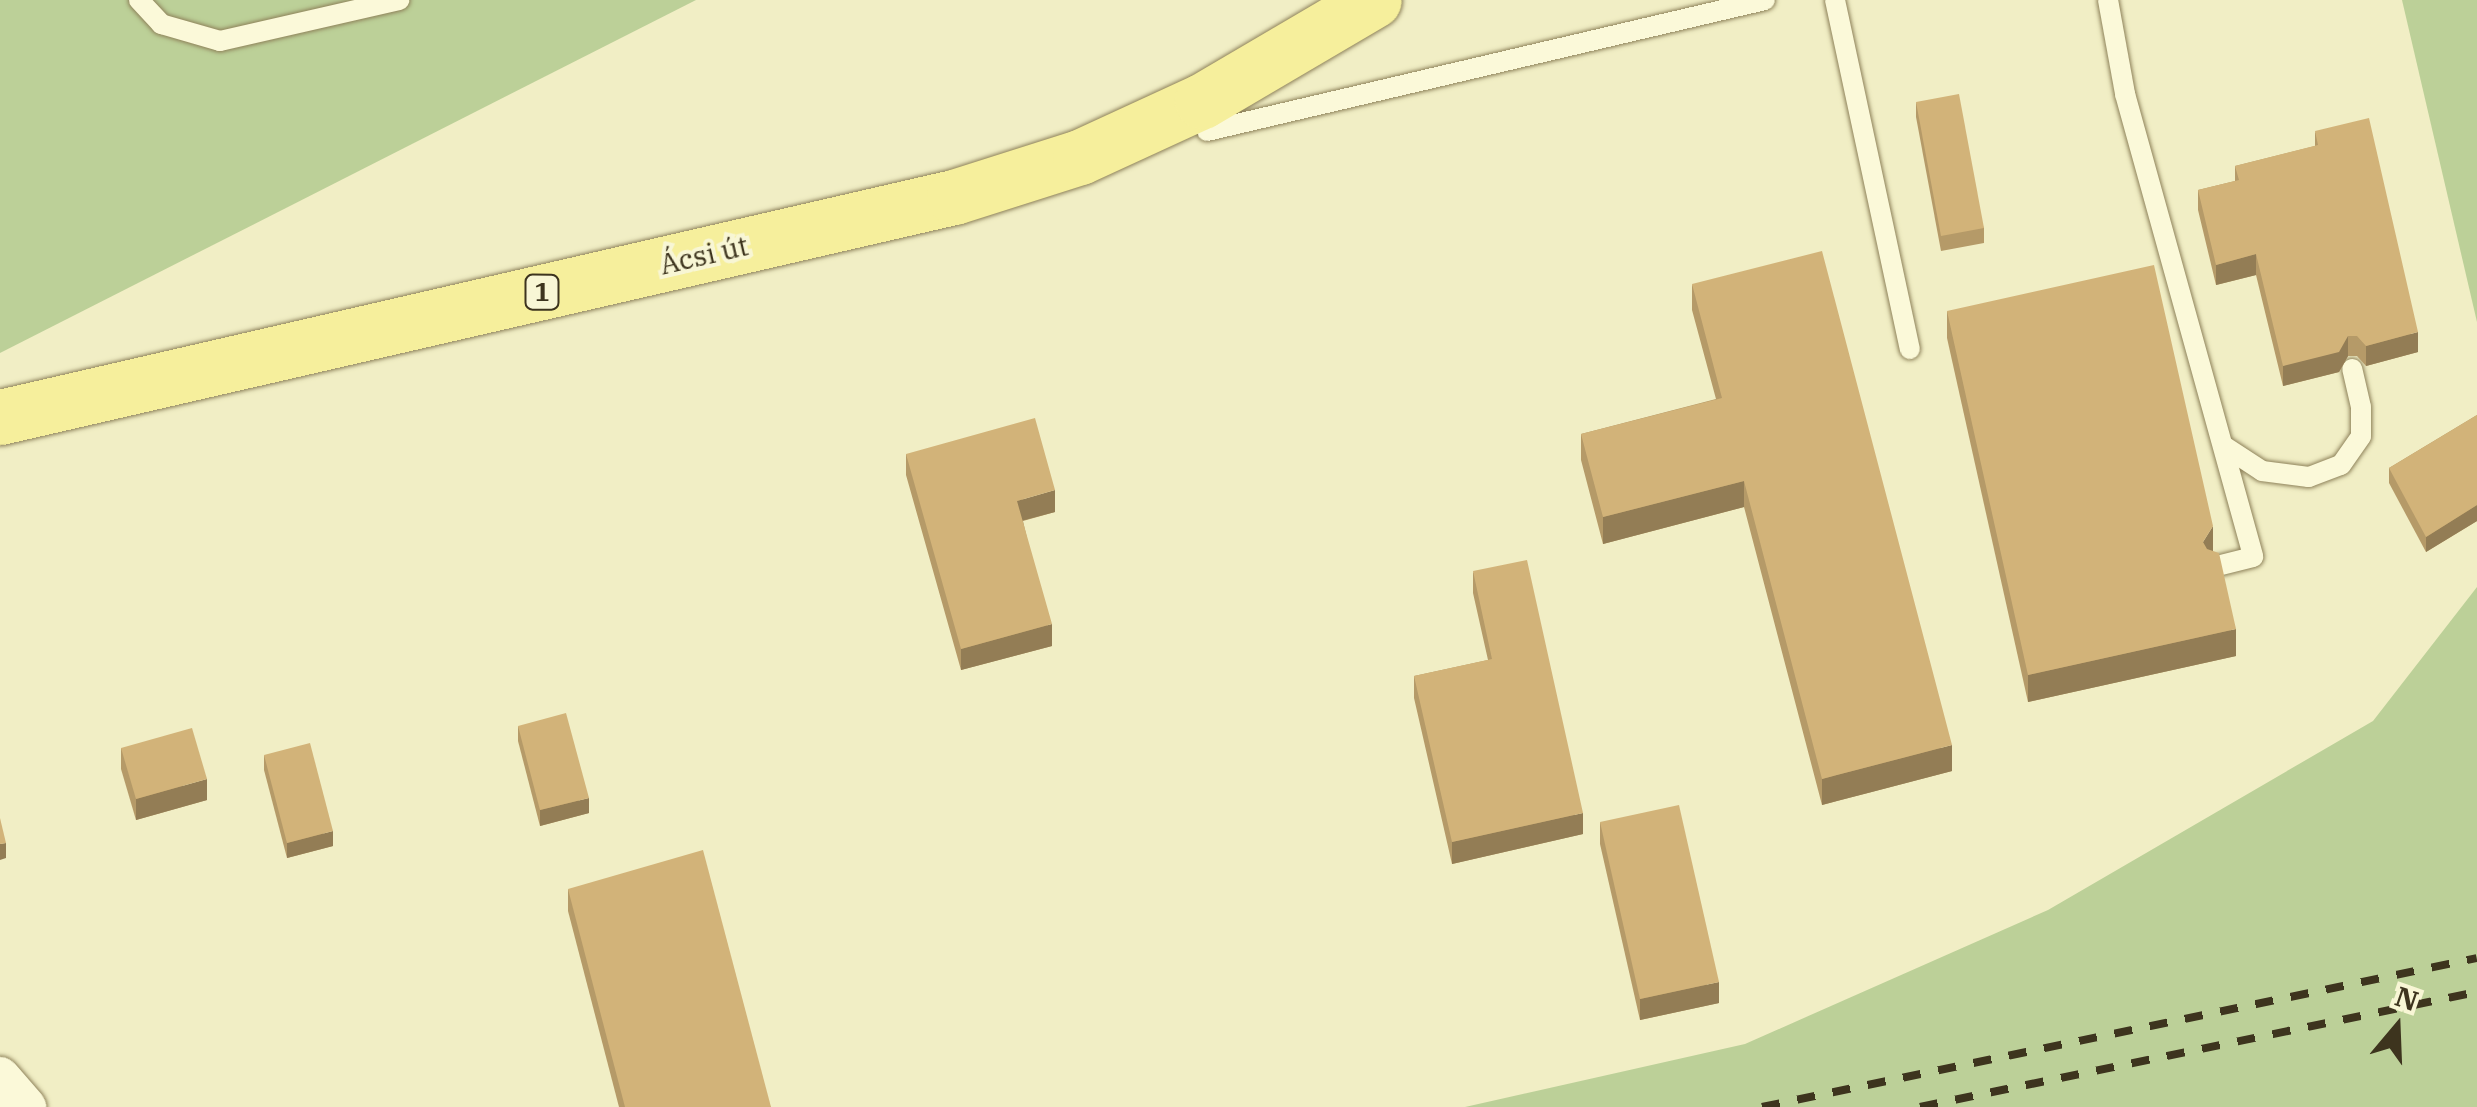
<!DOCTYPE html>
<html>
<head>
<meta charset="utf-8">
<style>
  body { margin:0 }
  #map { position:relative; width:2477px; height:1107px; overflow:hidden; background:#f1eec5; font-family:"IBM Plex Serif",serif }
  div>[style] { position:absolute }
  .green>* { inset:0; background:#bcd098 }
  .roads { filter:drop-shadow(0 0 2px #8e825a) drop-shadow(0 0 2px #8e825a) }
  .service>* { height:20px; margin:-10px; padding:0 10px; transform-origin:10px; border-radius:10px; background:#fbf9d9 }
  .minor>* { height:40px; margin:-20px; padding:0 20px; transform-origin:20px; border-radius:20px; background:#fbf9d9 }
  .primary>* { height:55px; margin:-27.5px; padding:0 27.5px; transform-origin:27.5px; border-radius:27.5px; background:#f6ef9c }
  .rail>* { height:8px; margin-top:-4px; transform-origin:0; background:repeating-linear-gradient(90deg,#3d341e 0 18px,transparent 0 36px) }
  .wall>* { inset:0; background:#b59a68 }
  .shaded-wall>* { inset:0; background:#937d55 }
  .building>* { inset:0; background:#d2b379 }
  span { translate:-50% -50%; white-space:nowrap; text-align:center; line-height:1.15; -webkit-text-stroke:8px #f8f6d5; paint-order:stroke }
  .shield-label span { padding:2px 8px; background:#f8f6d5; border:2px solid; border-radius:8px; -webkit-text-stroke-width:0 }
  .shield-label { font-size:25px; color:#3d341e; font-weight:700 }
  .street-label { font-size:28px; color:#3d341e }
  .north { position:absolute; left:2347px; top:977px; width:100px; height:100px; -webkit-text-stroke:8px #f8f6d5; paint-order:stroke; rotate:19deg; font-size:28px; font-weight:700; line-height:40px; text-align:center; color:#3d341e }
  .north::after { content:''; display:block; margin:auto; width:35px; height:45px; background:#3d341e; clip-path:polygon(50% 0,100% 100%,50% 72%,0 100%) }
</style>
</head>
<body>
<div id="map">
  <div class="green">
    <div style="clip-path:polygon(0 0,696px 0,0 353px)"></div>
    <div style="clip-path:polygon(2402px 0,2477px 0,2477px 322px)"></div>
    <div style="clip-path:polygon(2477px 587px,2477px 1107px,1465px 1107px,1745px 1044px,2048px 910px,2373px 721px)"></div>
  </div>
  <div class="roads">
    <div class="service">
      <div style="left:139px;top:0;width:33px;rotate:47deg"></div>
      <div style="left:161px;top:24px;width:61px;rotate:16.1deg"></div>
      <div style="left:220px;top:41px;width:184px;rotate:-12.9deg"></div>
      <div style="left:1835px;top:0;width:357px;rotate:77.9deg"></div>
      <div style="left:2108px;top:0;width:96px;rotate:79.7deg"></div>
      <div style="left:2125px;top:94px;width:480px;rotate:74.5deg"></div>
      <div style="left:2253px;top:557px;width:38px;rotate:166deg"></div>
      <div style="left:1207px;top:131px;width:573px;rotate:-13.21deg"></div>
      <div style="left:2224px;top:446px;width:45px;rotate:33.3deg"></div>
      <div style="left:2262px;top:471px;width:47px;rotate:7.3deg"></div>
      <div style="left:2309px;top:477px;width:34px;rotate:-21deg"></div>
      <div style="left:2341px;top:465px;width:35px;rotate:-55deg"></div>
      <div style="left:2361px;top:436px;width:29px;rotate:-90deg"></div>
      <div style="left:2361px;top:407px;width:39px;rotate:-103deg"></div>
    </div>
    <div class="minor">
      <div style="left:0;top:1077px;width:40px;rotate:49deg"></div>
    </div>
    <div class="primary">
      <div style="left:0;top:417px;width:979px;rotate:-12.99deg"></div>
      <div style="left:954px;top:197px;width:132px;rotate:-17.6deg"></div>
      <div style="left:1080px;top:157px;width:134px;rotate:-24.7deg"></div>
      <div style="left:1202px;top:101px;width:199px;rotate:-30.4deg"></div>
    </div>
  </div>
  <div class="rail">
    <div style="left:1762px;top:1107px;width:730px;rotate:-11.77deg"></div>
    <div style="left:1920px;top:1107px;width:569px;rotate:-11.67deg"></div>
  </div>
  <div class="wall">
    <div style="clip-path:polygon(1916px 102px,1984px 228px,1984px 243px,1941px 251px,1916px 117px)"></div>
    <div style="clip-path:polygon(2315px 131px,2418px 352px,2366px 366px,2357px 356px,2348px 356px,2339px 372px,2283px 386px,2256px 275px,2216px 285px,2198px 210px,2198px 190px,2235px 181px,2235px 166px,2315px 146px)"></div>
    <div style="clip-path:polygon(1692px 284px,1952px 771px,1822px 805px,1744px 507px,1603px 544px,1581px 460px,1581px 434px,1716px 399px,1692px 310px)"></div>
    <div style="clip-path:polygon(1947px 311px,2213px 551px,2236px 656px,2028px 702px,1947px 338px)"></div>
    <div style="clip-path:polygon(2477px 415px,2477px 521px,2426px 552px,2389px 483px,2389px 468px)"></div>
    <div style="clip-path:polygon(906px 454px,1055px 512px,1023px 521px,1052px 646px,961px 670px,906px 475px)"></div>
    <div style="clip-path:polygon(1473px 571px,1583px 834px,1452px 864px,1414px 698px,1414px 676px,1488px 660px,1473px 593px)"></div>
    <div style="clip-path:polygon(518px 726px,589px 813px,540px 826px,518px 741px)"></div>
    <div style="clip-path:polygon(121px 748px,207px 800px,136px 820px,121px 769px)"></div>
    <div style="clip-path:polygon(264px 755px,333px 846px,287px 858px,264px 770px)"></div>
    <div style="clip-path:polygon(1600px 822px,1719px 1003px,1640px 1020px,1600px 844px)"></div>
    <div style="clip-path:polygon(568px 889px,771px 1107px,619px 1107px,568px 911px)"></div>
  </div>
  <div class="shaded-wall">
    <div style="clip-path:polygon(2256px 254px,2256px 275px,2216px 285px,2216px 265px)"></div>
    <div style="clip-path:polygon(2418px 332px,2418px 352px,2366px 366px,2366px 346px)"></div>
    <div style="clip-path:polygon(2348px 336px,2348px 356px,2339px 372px,2283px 386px,2283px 366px)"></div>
    <div style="clip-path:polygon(1744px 481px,1744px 507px,1603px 544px,1603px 517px)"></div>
    <div style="clip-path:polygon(1055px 490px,1055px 512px,1017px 522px,1017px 501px)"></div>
    <div style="clip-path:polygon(2477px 505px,2477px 521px,2426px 552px,2426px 537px)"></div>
    <div style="clip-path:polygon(2213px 526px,2213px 553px,2203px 568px,2203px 542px)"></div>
    <div style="clip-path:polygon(1052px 624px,1052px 646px,961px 670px,961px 649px)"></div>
    <div style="clip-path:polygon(2236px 629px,2236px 656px,2028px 702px,2028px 675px)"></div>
    <div style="clip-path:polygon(1952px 745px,1952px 771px,1822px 805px,1822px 779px)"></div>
    <div style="clip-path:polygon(207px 779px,207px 800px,136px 820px,136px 799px)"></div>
    <div style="clip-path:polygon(589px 798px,589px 813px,540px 826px,540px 810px)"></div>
    <div style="clip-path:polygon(1583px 813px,1583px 834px,1452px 864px,1452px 842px)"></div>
    <div style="clip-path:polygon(333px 831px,333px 846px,287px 858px,287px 843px)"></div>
    <div style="clip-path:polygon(6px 843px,6px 858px,0 860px,0 844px)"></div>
    <div style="clip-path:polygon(1719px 982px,1719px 1003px,1640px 1020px,1640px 999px)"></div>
  </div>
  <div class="building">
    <div style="clip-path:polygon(1959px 94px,1984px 228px,1941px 236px,1916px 102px)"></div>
    <div style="clip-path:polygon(2369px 118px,2418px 332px,2366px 346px,2357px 336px,2348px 336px,2339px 352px,2283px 366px,2256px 254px,2216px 265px,2198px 190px,2239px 180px,2235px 166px,2318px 145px,2315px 131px)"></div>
    <div style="clip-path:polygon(1822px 251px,1952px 745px,1822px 779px,1744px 481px,1603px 517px,1581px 434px,1722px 398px,1692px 284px)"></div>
    <div style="clip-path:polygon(2154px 265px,2213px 526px,2203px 542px,2207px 549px,2219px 553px,2236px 629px,2028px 675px,1947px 311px)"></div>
    <div style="clip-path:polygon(2477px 415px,2477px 505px,2426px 537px,2389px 468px)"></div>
    <div style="clip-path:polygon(1035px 418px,1055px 490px,1017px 501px,1052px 624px,961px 649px,906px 454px)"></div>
    <div style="clip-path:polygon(1527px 560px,1583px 813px,1452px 842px,1414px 676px,1492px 659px,1473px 571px)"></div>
    <div style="clip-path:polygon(566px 713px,589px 798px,540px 810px,518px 726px)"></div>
    <div style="clip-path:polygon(192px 728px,207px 779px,136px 799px,121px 748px)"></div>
    <div style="clip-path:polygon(310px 743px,333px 831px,287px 843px,264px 755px)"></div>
    <div style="clip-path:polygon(1679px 805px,1719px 982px,1640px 999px,1600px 822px)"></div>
    <div style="clip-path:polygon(0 818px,6px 843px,0 844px)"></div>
    <div style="clip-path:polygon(703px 850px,771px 1107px,625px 1107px,568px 889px)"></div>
  </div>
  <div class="shield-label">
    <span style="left:542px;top:292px">1</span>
  </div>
  <div class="street-label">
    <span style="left:704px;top:255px;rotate:-13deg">Ácsi út</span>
  </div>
  <div class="north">N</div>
</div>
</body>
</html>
